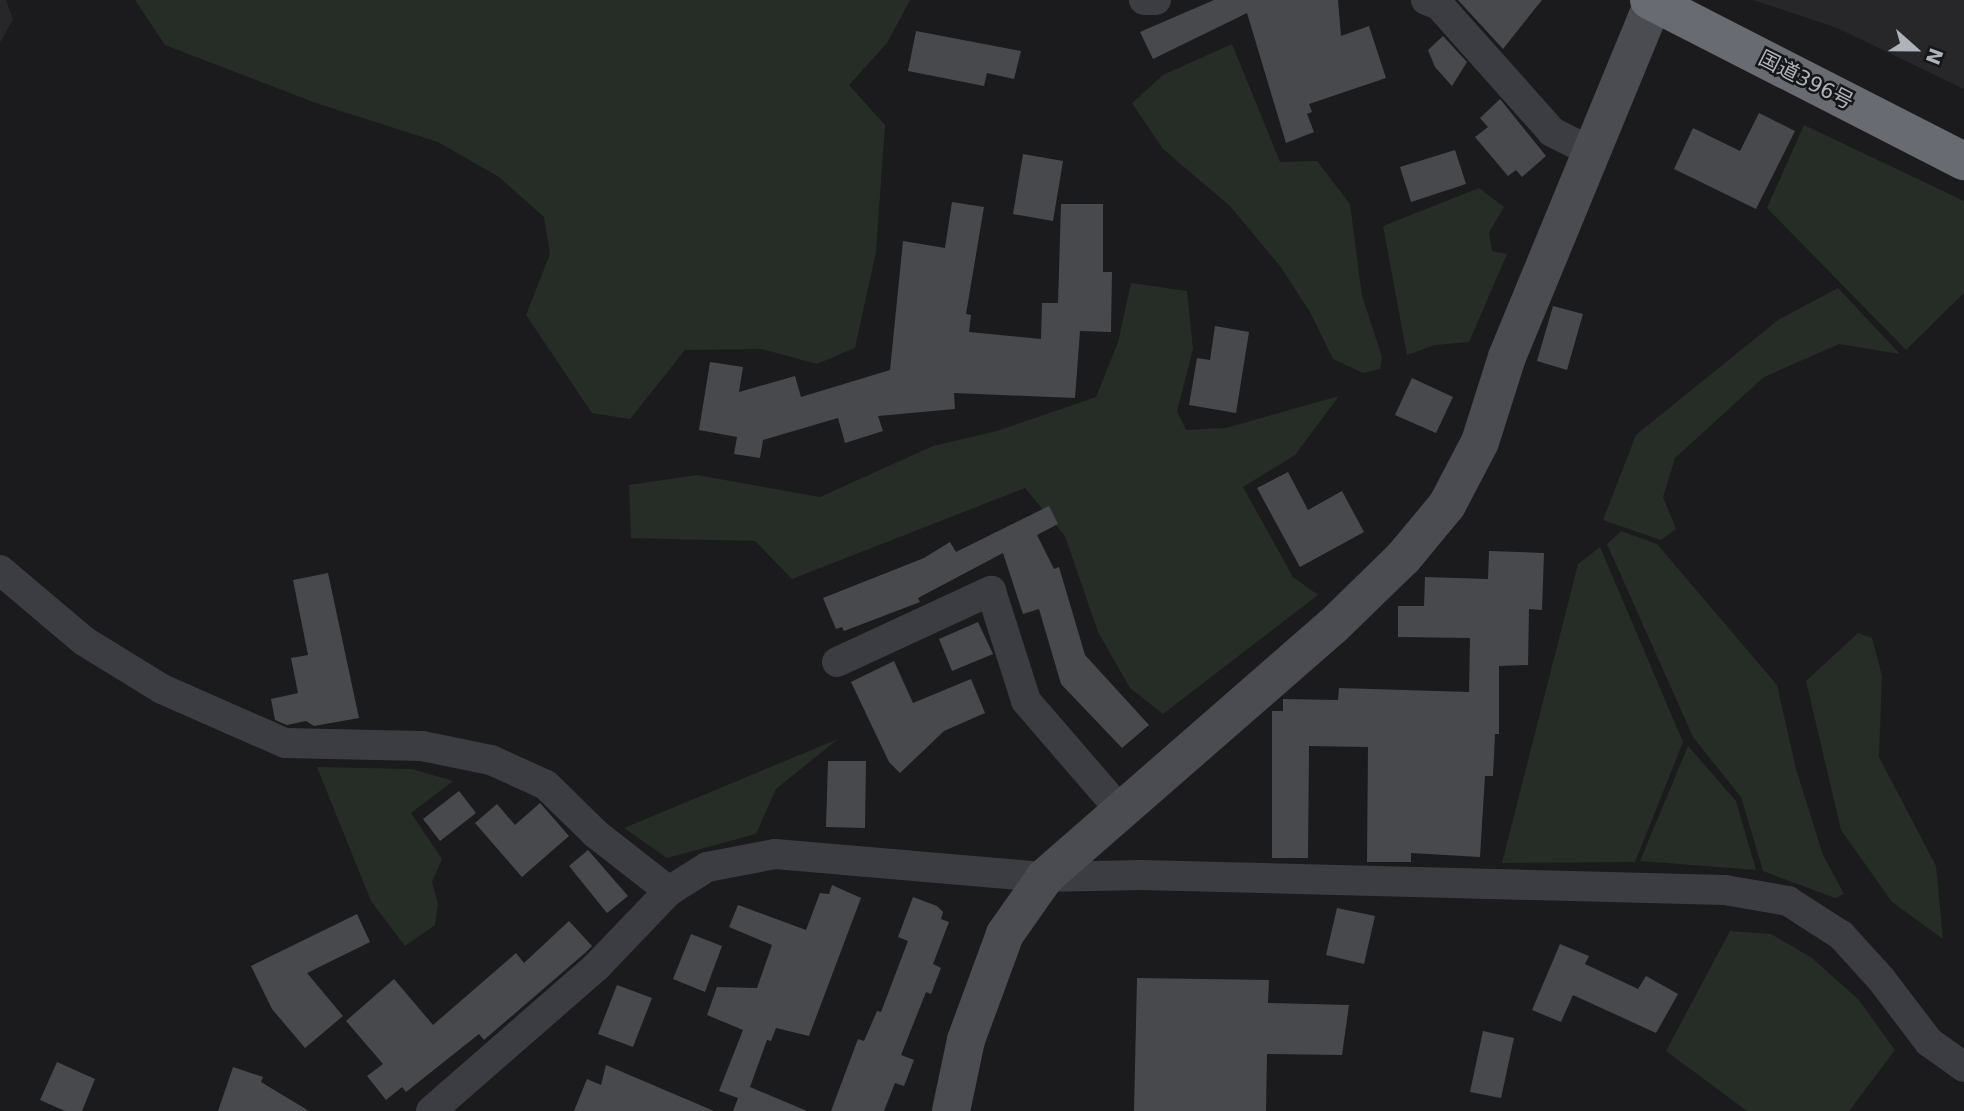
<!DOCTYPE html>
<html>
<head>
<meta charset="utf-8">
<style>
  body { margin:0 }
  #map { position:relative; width:1964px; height:1111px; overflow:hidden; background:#1b1b1d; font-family:"DejaVu Sans","Noto Sans JP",sans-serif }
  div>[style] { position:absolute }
  .built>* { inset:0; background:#27272a }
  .green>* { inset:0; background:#252d26 }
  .building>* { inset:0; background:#48494d }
  .street>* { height:30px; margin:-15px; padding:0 15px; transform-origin:15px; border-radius:15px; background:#3c3d42 }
  .secondary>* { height:38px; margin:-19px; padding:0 19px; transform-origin:19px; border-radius:19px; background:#4a4c52 }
  .highway>* { height:38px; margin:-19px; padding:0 19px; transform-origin:19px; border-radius:19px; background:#686b72 }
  span { translate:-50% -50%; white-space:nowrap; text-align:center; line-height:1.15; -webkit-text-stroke:5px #161618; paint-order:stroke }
  .street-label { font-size:21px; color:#aeb3bb }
  .north { position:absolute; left:1880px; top:14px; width:70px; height:70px; -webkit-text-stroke:5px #161618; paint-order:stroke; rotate:111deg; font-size:19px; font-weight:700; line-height:28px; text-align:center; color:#aeb3bb }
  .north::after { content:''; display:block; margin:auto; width:24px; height:32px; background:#aeb3bb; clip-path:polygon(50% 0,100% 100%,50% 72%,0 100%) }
</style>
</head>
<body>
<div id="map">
  <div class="built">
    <div style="clip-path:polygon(0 0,6px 0,13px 19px,0 43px)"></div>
    <div style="clip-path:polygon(1753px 0,1964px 0,1964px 89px,1837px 28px)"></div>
  </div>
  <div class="green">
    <div style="clip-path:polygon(135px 0,910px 0,887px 43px,849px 85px,885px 125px,876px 252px,855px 348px,817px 364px,762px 349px,685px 350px,630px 419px,592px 413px,526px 315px,550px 254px,544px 217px,499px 177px,438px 142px,316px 103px,165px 45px)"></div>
    <div style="clip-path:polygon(1232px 44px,1280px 162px,1317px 161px,1350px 204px,1362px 296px,1382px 357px,1380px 369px,1363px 373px,1333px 359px,1310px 312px,1280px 266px,1230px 206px,1163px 149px,1132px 103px,1163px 75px)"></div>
    <div style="clip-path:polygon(1804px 125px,1964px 201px,1964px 293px,1906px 350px,1767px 208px)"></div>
    <div style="clip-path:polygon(1479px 188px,1504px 207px,1489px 232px,1492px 251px,1507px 254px,1469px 342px,1435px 345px,1407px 355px,1383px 226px)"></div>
    <div style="clip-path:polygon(1131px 283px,1187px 291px,1193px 349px,1177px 411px,1186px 430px,1226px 428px,1339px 396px,1295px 455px,1243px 487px,1293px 577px,1318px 595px,1163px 714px,1130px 688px,1098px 632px,1065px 536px,1025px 488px,792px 579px,755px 541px,631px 538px,629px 485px,697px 475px,820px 497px,933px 446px,997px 431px,1096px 397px,1118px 342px)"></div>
    <div style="clip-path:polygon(1838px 288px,1900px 354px,1839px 344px,1764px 377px,1675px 458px,1663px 497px,1676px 529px,1661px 540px,1603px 520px,1636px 435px,1778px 320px)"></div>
    <div style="clip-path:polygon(1621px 531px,1657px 544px,1777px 685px,1796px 769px,1823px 855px,1844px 894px,1835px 898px,1763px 871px,1741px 797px,1693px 737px,1607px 544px)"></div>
    <div style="clip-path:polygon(1600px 547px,1683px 742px,1635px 862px,1502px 863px,1578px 564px)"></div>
    <div style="clip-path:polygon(1858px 633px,1872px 638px,1882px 676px,1879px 757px,1936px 866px,1943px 939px,1892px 902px,1841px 830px,1806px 681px)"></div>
    <div style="clip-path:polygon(838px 739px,776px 789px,756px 834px,667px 858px,624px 828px)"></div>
    <div style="clip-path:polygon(1688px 746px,1736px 801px,1756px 870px,1640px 861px)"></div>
    <div style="clip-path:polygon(317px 767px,412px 769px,453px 781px,411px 813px,442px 859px,432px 882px,438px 904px,435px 925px,405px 946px,371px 901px)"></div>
    <div style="clip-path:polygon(1730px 931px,1771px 934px,1812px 958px,1858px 999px,1895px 1050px,1849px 1111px,1747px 1111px,1666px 1051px)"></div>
  </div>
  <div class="building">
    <div style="clip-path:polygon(1214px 0,1338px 0,1341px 36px,1369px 26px,1386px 78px,1309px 104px,1312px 112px,1307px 114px,1314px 132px,1286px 143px,1247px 13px,1153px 59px,1140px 32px)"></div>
    <div style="clip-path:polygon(1458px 0,1542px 0,1503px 49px)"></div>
    <div style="clip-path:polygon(916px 31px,1021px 51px,1014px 79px,987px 73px,984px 86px,908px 71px)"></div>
    <div style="clip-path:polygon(1443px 36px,1467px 62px,1452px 86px,1435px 67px,1428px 50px)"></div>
    <div style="clip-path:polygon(1500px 99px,1546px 156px,1522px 177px,1516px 170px,1508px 176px,1475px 137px,1488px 127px,1480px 118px)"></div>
    <div style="clip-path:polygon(1759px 113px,1795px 131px,1756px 209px,1674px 169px,1693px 128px,1740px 151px)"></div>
    <div style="clip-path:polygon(1455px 150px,1466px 184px,1411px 202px,1400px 167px)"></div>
    <div style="clip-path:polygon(1023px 154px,1063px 161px,1053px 221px,1013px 214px)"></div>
    <div style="clip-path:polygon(952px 202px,984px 207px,966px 314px,971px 315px,969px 332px,1041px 339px,1042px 303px,1058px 303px,1061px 204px,1103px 204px,1103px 272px,1112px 272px,1111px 332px,1080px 331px,1075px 398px,954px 393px,955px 409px,878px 416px,883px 431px,845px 443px,838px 418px,763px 440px,760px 458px,734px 454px,737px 437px,699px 430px,710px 362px,743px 367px,739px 392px,795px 376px,801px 397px,890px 370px,903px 241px,945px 248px)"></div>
    <div style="clip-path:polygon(1553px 306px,1583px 314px,1567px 370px,1537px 361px)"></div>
    <div style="clip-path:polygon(1215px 326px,1249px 332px,1236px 413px,1189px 405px,1197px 358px,1210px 360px)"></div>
    <div style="clip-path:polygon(1412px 378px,1453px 397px,1436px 433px,1395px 415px)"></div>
    <div style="clip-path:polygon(1288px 472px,1308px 510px,1342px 491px,1364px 532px,1300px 567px,1257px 488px)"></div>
    <div style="clip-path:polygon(1049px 506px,1058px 524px,1037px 535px,1054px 569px,1059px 567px,1085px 655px,1149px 725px,1122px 748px,1061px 684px,1039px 609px,1023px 614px,1003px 553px,918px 598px,920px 602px,844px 631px,842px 627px,836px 629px,823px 598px,924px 558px,950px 542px,956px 552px)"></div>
    <div style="clip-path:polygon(1489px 551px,1544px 553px,1542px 610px,1529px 609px,1528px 665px,1499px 666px,1499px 734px,1495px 734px,1493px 776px,1485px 776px,1480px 857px,1411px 853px,1411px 862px,1367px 862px,1368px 747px,1309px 746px,1308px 858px,1272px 858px,1272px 711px,1283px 711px,1283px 699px,1338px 700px,1339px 688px,1469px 692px,1470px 638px,1398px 637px,1398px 606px,1424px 606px,1425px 577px,1488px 579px)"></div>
    <div style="clip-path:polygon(328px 573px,359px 718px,314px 726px,306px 721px,287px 725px,275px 720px,271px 699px,298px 693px,291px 658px,308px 655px,293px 580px)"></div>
    <div style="clip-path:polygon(978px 622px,993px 654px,952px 671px,939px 639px)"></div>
    <div style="clip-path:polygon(894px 661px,913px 703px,971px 679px,985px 713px,944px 731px,900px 773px,889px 762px,851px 682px)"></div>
    <div style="clip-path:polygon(828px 761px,866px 761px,865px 828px,826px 827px)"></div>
    <div style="clip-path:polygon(459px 791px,476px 813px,440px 841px,423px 819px)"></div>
    <div style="clip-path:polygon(540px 803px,569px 836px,522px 877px,475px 823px,497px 804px,515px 825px)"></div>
    <div style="clip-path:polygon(588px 850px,628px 896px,607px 913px,569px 866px)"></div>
    <div style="clip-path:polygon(832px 885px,861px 898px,809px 1036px,776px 1028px,771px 1041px,767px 1040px,750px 1087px,807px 1111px,733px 1111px,738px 1098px,719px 1091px,743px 1030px,707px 1015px,717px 987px,757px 988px,772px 945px,729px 927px,738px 905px,806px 930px,820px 893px,829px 894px)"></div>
    <div style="clip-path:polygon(913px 897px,937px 906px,943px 912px,941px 919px,949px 922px,933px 964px,941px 968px,931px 994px,926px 992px,901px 1055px,914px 1060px,904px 1086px,895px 1083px,884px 1111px,831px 1111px,858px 1039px,864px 1041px,877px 1011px,881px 1012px,908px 941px,898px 937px)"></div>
    <div style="clip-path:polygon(1337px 908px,1375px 916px,1364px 964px,1326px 955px)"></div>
    <div style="clip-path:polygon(357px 914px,370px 942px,307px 973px,343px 1016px,305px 1048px,272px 1009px,251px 966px)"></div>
    <div style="clip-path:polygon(569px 921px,592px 946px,585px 953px,484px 1040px,479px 1034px,406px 1092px,402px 1087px,386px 1100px,367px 1076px,383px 1064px,346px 1021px,394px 979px,433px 1025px,516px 953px,524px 963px)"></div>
    <div style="clip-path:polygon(691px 934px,722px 946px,705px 992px,673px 979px)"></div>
    <div style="clip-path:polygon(1560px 944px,1589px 956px,1585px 964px,1638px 989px,1646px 976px,1678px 994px,1656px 1033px,1573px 995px,1561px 1022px,1532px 1010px)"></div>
    <div style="clip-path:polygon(1137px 978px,1269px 980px,1268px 1003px,1349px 1005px,1342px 1055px,1267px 1054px,1266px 1111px,1134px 1111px)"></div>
    <div style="clip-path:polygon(617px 985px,652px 998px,633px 1047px,598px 1034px)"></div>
    <div style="clip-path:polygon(1483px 1031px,1514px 1038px,1501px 1098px,1470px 1092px)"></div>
    <div style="clip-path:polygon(57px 1062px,95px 1079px,82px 1111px,65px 1111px,40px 1100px)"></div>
    <div style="clip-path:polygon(606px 1065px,714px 1111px,574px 1111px,587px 1079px,601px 1085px)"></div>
    <div style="clip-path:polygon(233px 1067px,263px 1077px,261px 1082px,309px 1111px,218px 1111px)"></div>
  </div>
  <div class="street">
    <div style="left:1144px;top:0;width:12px"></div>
    <div style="left:1426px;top:0;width:14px;rotate:21deg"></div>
    <div style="left:1439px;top:5px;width:170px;rotate:48.3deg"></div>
    <div style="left:1552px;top:132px;width:42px;rotate:26.6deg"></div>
    <div style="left:0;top:570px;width:110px;rotate:40.2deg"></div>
    <div style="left:84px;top:641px;width:92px;rotate:31.6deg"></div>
    <div style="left:162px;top:689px;width:134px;rotate:23.7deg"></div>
    <div style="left:285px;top:743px;width:137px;rotate:1.3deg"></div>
    <div style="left:422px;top:746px;width:70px;rotate:11.5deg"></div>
    <div style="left:491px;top:760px;width:60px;rotate:24.4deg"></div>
    <div style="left:546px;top:785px;width:70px;rotate:44.4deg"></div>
    <div style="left:596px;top:834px;width:93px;rotate:38deg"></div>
    <div style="left:837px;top:662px;width:170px;rotate:-24.8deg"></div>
    <div style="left:991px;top:591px;width:115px;rotate:72.3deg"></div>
    <div style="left:1026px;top:701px;width:145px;rotate:49.2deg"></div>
    <div style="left:431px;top:1111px;width:220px;rotate:-41.1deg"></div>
    <div style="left:597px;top:966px;width:104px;rotate:-46.2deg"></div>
    <div style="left:669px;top:891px;width:45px;rotate:-32.3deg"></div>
    <div style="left:707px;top:867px;width:69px;rotate:-10.8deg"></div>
    <div style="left:775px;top:854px;width:271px;rotate:4.9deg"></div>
    <div style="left:1045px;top:877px;width:96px;rotate:-1.2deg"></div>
    <div style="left:1141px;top:875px;width:584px;rotate:1.47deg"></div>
    <div style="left:1725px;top:890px;width:64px;rotate:9.9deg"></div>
    <div style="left:1788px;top:901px;width:63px;rotate:32.7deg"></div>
    <div style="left:1841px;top:935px;width:59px;rotate:47.7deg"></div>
    <div style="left:1881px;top:979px;width:79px;rotate:52.7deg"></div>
    <div style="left:1929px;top:1042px;width:43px;rotate:35.5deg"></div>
  </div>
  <div class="secondary">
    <div style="left:951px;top:1111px;width:73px;rotate:-78.1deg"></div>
    <div style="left:966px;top:1040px;width:113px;rotate:-69.8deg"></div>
    <div style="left:1005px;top:934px;width:70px;rotate:-54.9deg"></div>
    <div style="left:1045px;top:877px;width:382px;rotate:-41.1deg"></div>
    <div style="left:1333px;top:626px;width:98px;rotate:-44.2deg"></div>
    <div style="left:1403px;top:558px;width:69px;rotate:-50.3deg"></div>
    <div style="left:1447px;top:505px;width:71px;rotate:-62.4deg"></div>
    <div style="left:1480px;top:442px;width:89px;rotate:-72.4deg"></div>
    <div style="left:1507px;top:357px;width:384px;rotate:-67.6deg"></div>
  </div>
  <div class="highway">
    <div style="left:1649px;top:0;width:354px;rotate:27.1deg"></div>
  </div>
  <div class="street-label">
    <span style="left:1806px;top:80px;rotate:27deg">国道396号</span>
  </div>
  <div class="north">N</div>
</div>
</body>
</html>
